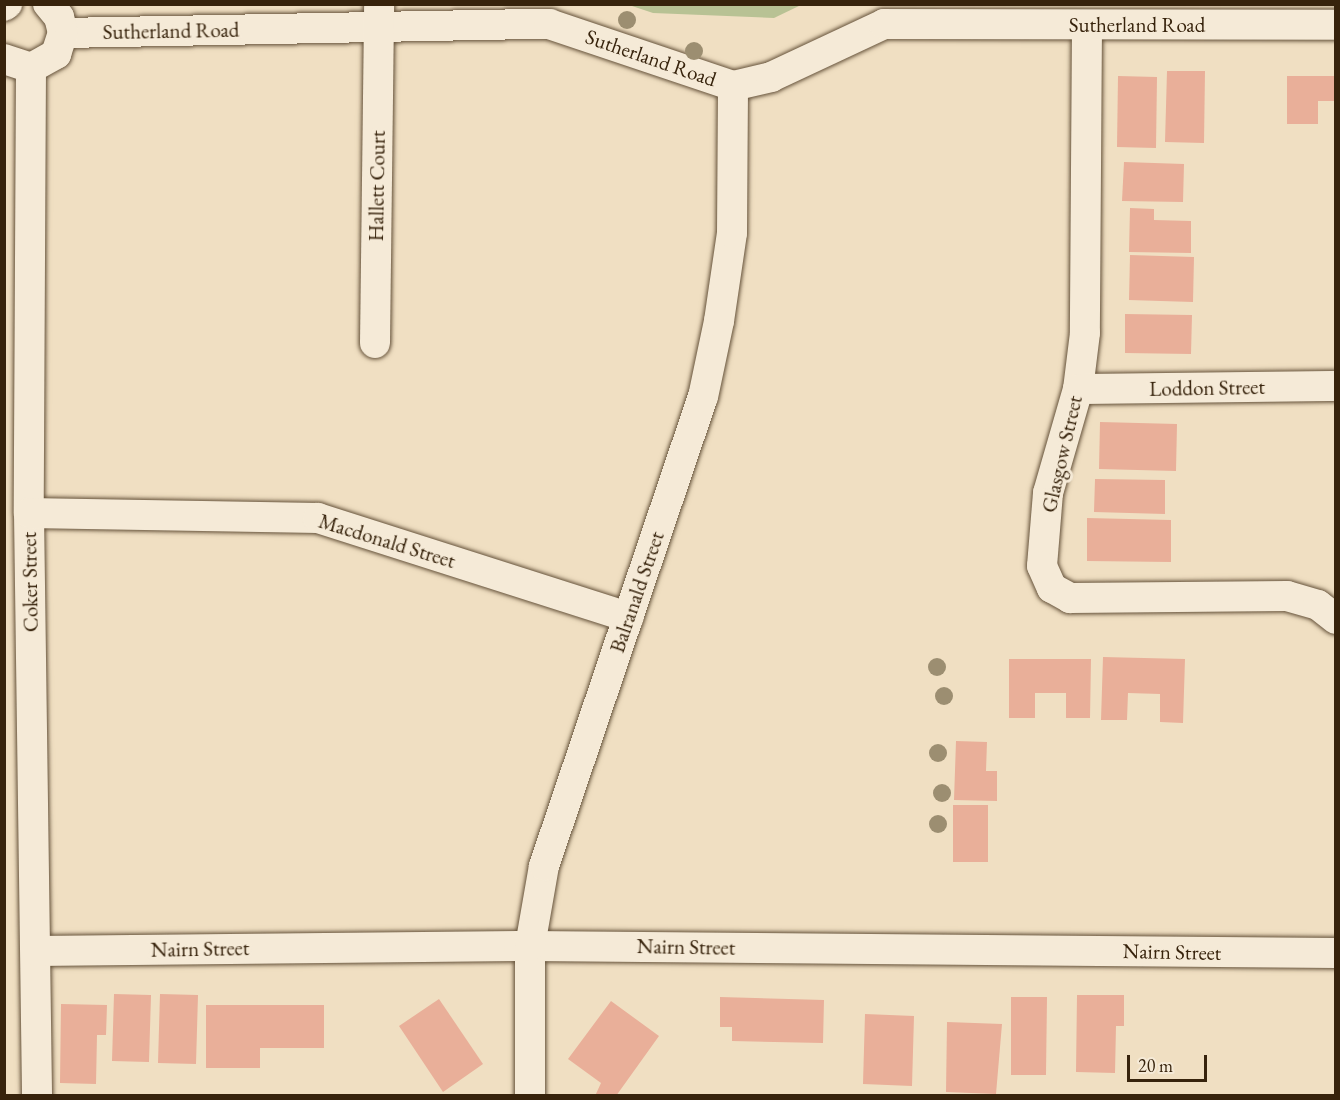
<!DOCTYPE html>
<html>
<head>
<meta charset="utf-8">
<style>
  body { margin:0 }
  #map { position:relative; width:1340px; height:1100px; overflow:hidden; background:#f0dfc2; font-family:"EB Garamond",serif }
  div>[style] { position:absolute }
  .green>* { inset:0; background:#b8c294 }
  .building>* { inset:0; background:#e9af99 }
  .roads { filter:drop-shadow(0 0 2px #65523a) drop-shadow(0 0 2px #65523a) }
  .street>* { height:30px; margin:-15px; padding:0 15px; transform-origin:15px; border-radius:15px; background:#f5ead7 }
  .trees>* { width:18px; height:18px; margin:-9px; border-radius:50%; background:#9c8e71 }
  span { translate:-50% -50%; white-space:nowrap; text-align:center; line-height:1.15; -webkit-text-stroke:6px #f5ead7; paint-order:stroke }
  .street-label { font-size:21px; color:#37230c }
  .frame { position:absolute; inset:0; border:6px solid #37230c; pointer-events:none }
  .scale { position:absolute; left:1127px; top:1055px; width:80px; height:27px; box-sizing:border-box; border:3px solid #37230c; border-top:0; padding-left:8px; font-size:18px; line-height:21px; white-space:nowrap; color:#37230c; -webkit-text-stroke:4px #f5ead7; paint-order:stroke }
</style>
</head>
<body>
<div id="map">
  <div class="green">
    <div style="clip-path:polygon(629px 5px,801px 4px,801px 5px,774px 18px,653px 13px)"></div>
  </div>
  <div class="building">
    <div style="clip-path:polygon(1167px 71px,1205px 71px,1204px 143px,1165px 142px)"></div>
    <div style="clip-path:polygon(1118px 76px,1157px 77px,1156px 148px,1117px 147px)"></div>
    <div style="clip-path:polygon(1287px 76px,1336px 76px,1336px 101px,1318px 101px,1318px 124px,1287px 124px)"></div>
    <div style="clip-path:polygon(1124px 162px,1184px 164px,1183px 202px,1122px 201px)"></div>
    <div style="clip-path:polygon(1130px 208px,1154px 209px,1154px 220px,1191px 221px,1191px 253px,1129px 252px)"></div>
    <div style="clip-path:polygon(1130px 255px,1194px 257px,1193px 302px,1129px 300px)"></div>
    <div style="clip-path:polygon(1125px 314px,1192px 315px,1191px 354px,1125px 353px)"></div>
    <div style="clip-path:polygon(1100px 422px,1177px 424px,1176px 471px,1099px 469px)"></div>
    <div style="clip-path:polygon(1095px 479px,1165px 480px,1165px 514px,1094px 512px)"></div>
    <div style="clip-path:polygon(1087px 518px,1171px 520px,1171px 562px,1087px 561px)"></div>
    <div style="clip-path:polygon(1103px 657px,1185px 659px,1183px 723px,1160px 722px,1160px 694px,1128px 693px,1127px 720px,1101px 720px)"></div>
    <div style="clip-path:polygon(1009px 659px,1091px 659px,1090px 718px,1066px 718px,1066px 693px,1035px 693px,1035px 718px,1009px 718px)"></div>
    <div style="clip-path:polygon(956px 741px,987px 742px,986px 771px,997px 771px,997px 801px,954px 800px)"></div>
    <div style="clip-path:polygon(953px 805px,988px 805px,988px 862px,953px 862px)"></div>
    <div style="clip-path:polygon(114px 994px,151px 995px,149px 1062px,112px 1061px)"></div>
    <div style="clip-path:polygon(160px 994px,198px 995px,196px 1064px,158px 1063px)"></div>
    <div style="clip-path:polygon(1077px 995px,1124px 995px,1124px 1026px,1116px 1026px,1115px 1073px,1076px 1072px)"></div>
    <div style="clip-path:polygon(720px 997px,824px 1000px,823px 1043px,732px 1041px,732px 1027px,720px 1027px)"></div>
    <div style="clip-path:polygon(1011px 997px,1047px 997px,1046px 1075px,1011px 1075px)"></div>
    <div style="clip-path:polygon(439px 999px,483px 1064px,443px 1092px,399px 1026px)"></div>
    <div style="clip-path:polygon(611px 1001px,659px 1036px,616px 1096px,595px 1096px,601px 1083px,568px 1059px)"></div>
    <div style="clip-path:polygon(61px 1004px,107px 1005px,106px 1035px,97px 1035px,96px 1084px,60px 1083px)"></div>
    <div style="clip-path:polygon(206px 1005px,324px 1005px,324px 1048px,260px 1048px,260px 1068px,206px 1068px)"></div>
    <div style="clip-path:polygon(865px 1014px,914px 1016px,912px 1086px,863px 1084px)"></div>
    <div style="clip-path:polygon(947px 1022px,1002px 1024px,996px 1094px,946px 1092px)"></div>
  </div>
  <div class="roads">
    <div class="street">
      <div style="left:4px;top:6px;width:4px;rotate:-34deg"></div>
      <div style="left:1087px;top:25px;width:308px;rotate:90.4deg"></div>
      <div style="left:1085px;top:333px;width:56px;rotate:97.1deg"></div>
      <div style="left:1078px;top:389px;width:108px;rotate:106.1deg"></div>
      <div style="left:1048px;top:493px;width:73px;rotate:94.7deg"></div>
      <div style="left:1042px;top:566px;width:24px;rotate:66deg"></div>
      <div style="left:1052px;top:588px;width:21px;rotate:29deg"></div>
      <div style="left:1070px;top:598px;width:217px;rotate:-0.5deg"></div>
      <div style="left:1287px;top:596px;width:32px;rotate:16deg"></div>
      <div style="left:1318px;top:605px;width:23px;rotate:38deg"></div>
      <div style="left:63px;top:33px;width:486px;rotate:-1.1deg"></div>
      <div style="left:549px;top:24px;width:194px;rotate:18.6deg"></div>
      <div style="left:733px;top:86px;width:39px;rotate:-13deg"></div>
      <div style="left:771px;top:77px;width:125px;rotate:-25.1deg"></div>
      <div style="left:884px;top:24px;width:452px;rotate:0.1deg"></div>
      <div style="left:4px;top:59px;width:28px;rotate:18deg"></div>
      <div style="left:31px;top:68px;width:29px;rotate:-29deg"></div>
      <div style="left:56px;top:54px;width:22px;rotate:-72deg"></div>
      <div style="left:63px;top:33px;width:16px;rotate:-104deg"></div>
      <div style="left:59px;top:17px;width:17px;rotate:-130deg"></div>
      <div style="left:31px;top:68px;width:445px;rotate:90.3deg"></div>
      <div style="left:29px;top:513px;width:583px;rotate:89.21deg"></div>
      <div style="left:375px;top:343px;width:339px;rotate:-89.3deg"></div>
      <div style="left:1078px;top:389px;width:258px;rotate:-0.7deg"></div>
      <div style="left:29px;top:513px;width:289px;rotate:1deg"></div>
      <div style="left:318px;top:518px;width:326px;rotate:17.7deg"></div>
      <div style="left:36px;top:951px;width:483px;rotate:-0.6deg"></div>
      <div style="left:519px;top:946px;width:817px;rotate:0.49deg"></div>
      <div style="left:530px;top:1096px;width:150px;rotate:-90deg"></div>
      <div style="left:530px;top:946px;width:81px;rotate:-80.1deg"></div>
      <div style="left:544px;top:866px;width:495px;rotate:-71.3deg"></div>
      <div style="left:703px;top:397px;width:78px;rotate:-78.1deg"></div>
      <div style="left:719px;top:321px;width:89px;rotate:-81.6deg"></div>
      <div style="left:732px;top:233px;width:147px;rotate:-89.6deg"></div>
    </div>
  </div>
  <div class="trees">
    <div style="left:627px;top:20px"></div>
    <div style="left:694px;top:51px"></div>
    <div style="left:937px;top:667px"></div>
    <div style="left:944px;top:696px"></div>
    <div style="left:938px;top:753px"></div>
    <div style="left:942px;top:793px"></div>
    <div style="left:938px;top:824px"></div>
  </div>
  <div class="street-label">
    <span style="left:1137px;top:25px">Sutherland Road</span>
    <span style="left:171px;top:31px;rotate:-1deg">Sutherland Road</span>
    <span style="left:651px;top:58px;rotate:19deg">Sutherland Road</span>
    <span style="left:377px;top:186px;rotate:-89deg">Hallett Court</span>
    <span style="left:1207px;top:388px;rotate:-1deg">Loddon Street</span>
    <span style="left:1062px;top:454px;rotate:-77deg">Glasgow Street</span>
    <span style="left:387px;top:541px;rotate:17deg">Macdonald Street</span>
    <span style="left:30px;top:582px;rotate:-91deg">Coker Street</span>
    <span style="left:637px;top:592px;rotate:-71deg">Balranald Street</span>
    <span style="left:686px;top:947px;rotate:1deg">Nairn Street</span>
    <span style="left:200px;top:949px;rotate:-1deg">Nairn Street</span>
    <span style="left:1172px;top:952px;rotate:1deg">Nairn Street</span>
  </div>
  <div class="frame"></div>
  <div class="scale">20 m</div>
</div>
</body>
</html>
